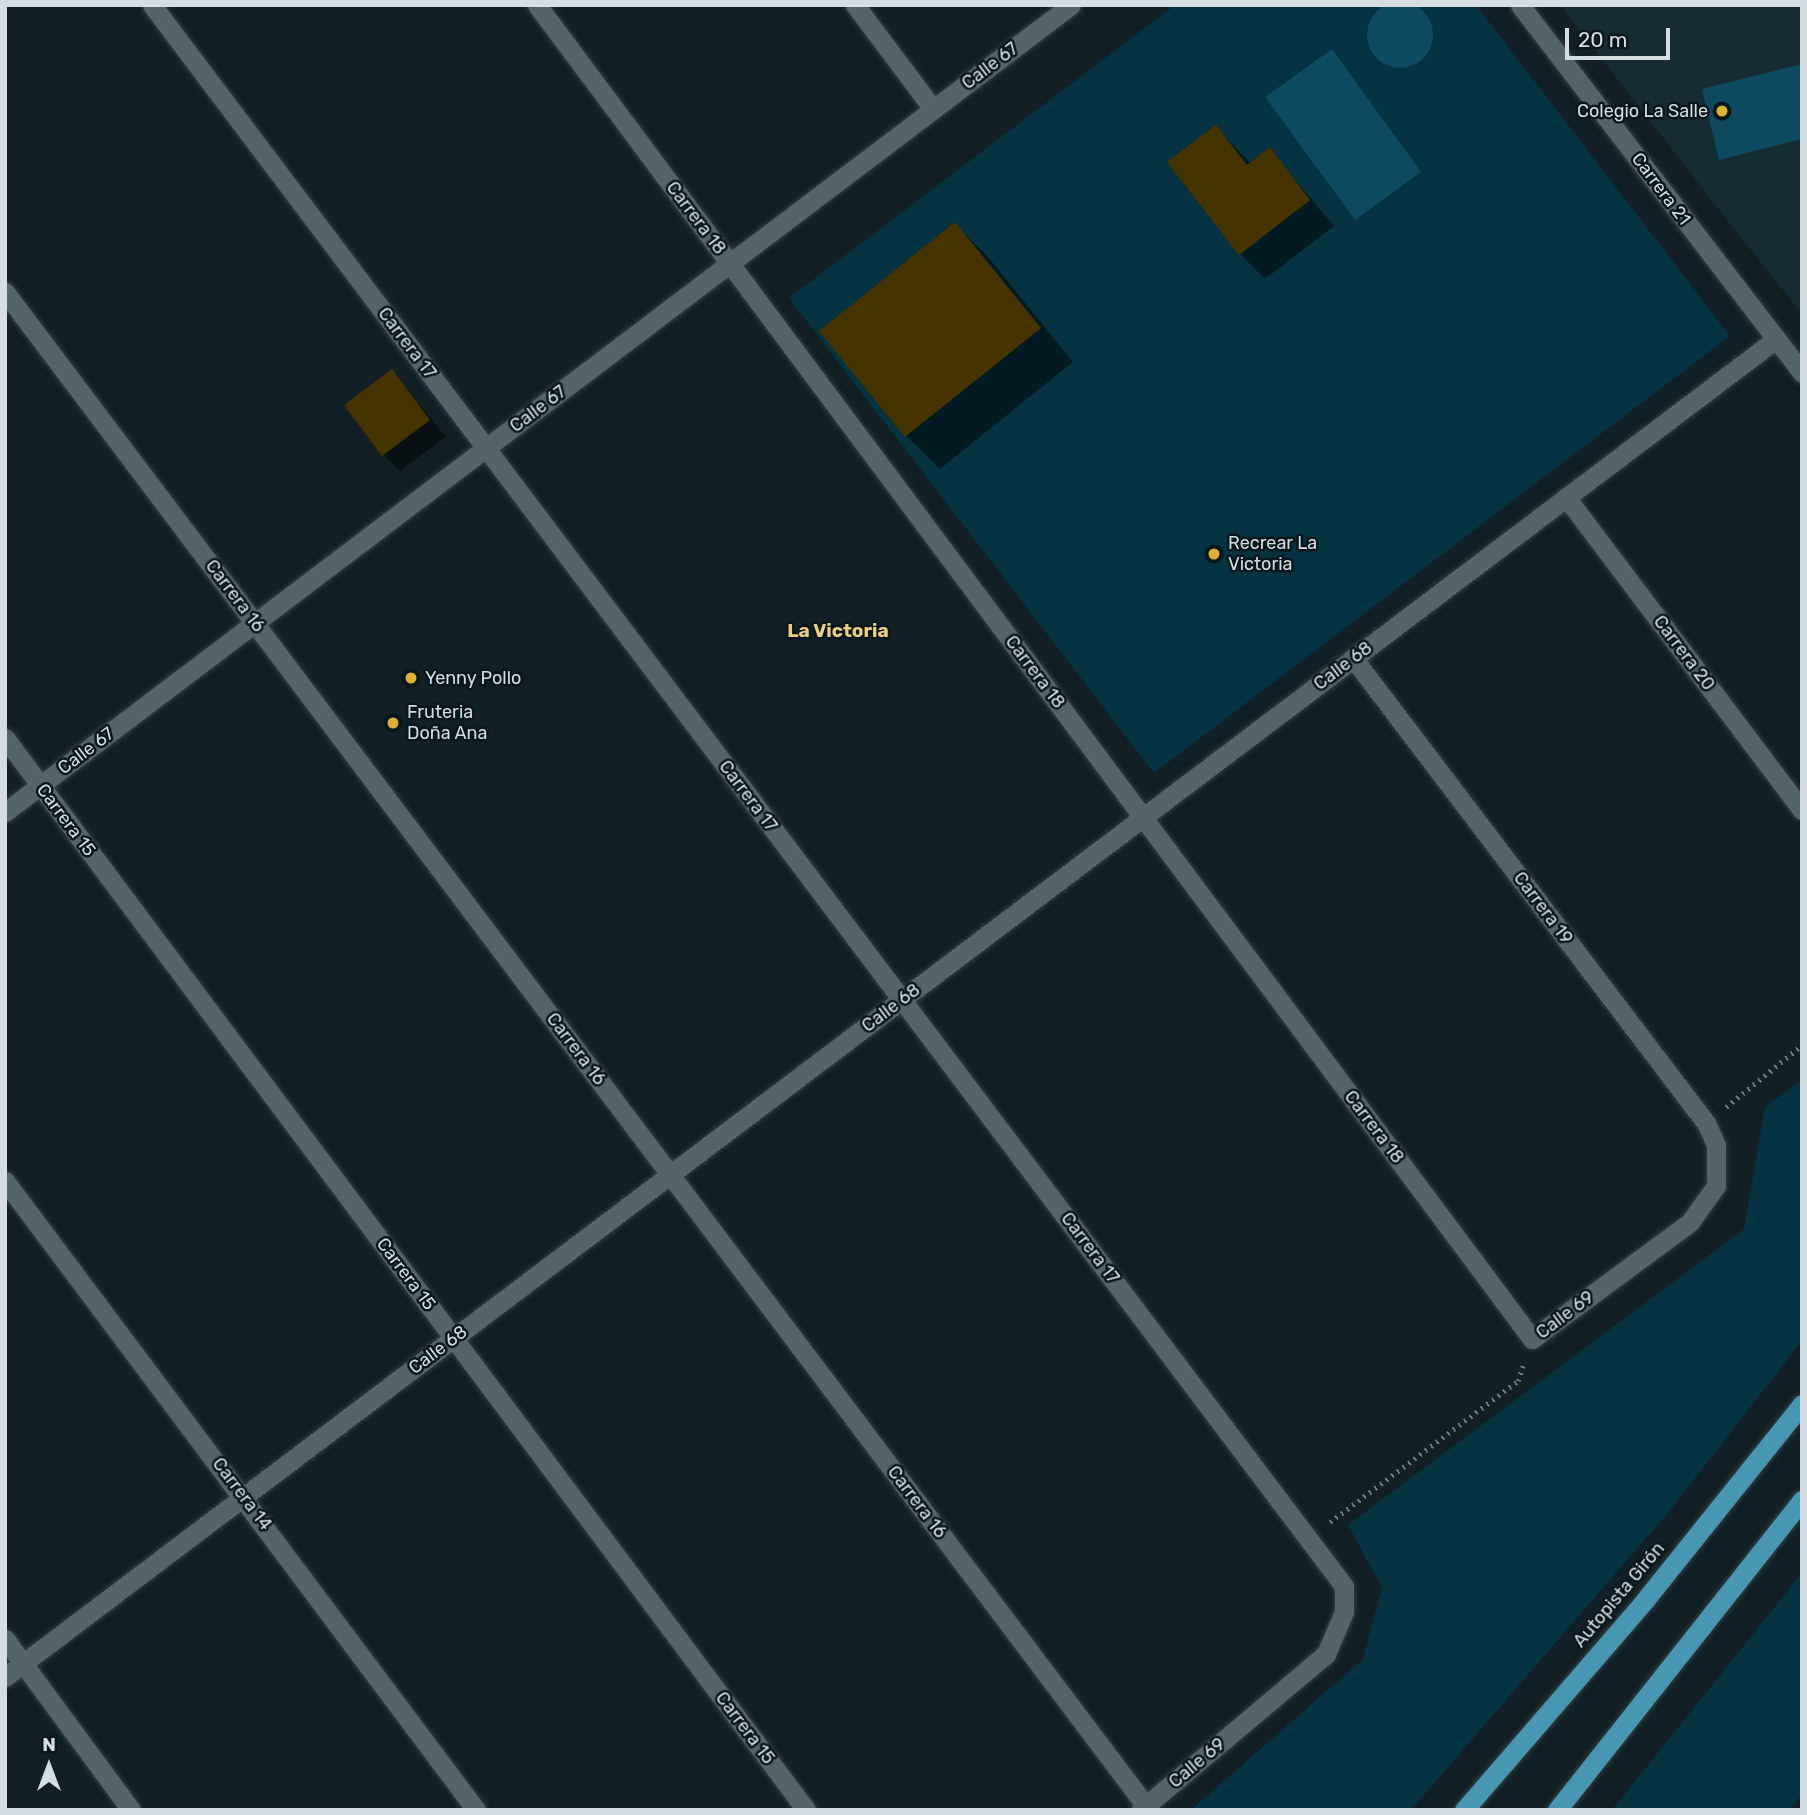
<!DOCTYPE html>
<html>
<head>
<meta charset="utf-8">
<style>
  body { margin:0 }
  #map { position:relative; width:1807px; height:1815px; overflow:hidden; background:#122026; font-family:Rubik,sans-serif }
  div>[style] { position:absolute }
  .built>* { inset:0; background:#162c35 }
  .green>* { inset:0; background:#053341 }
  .water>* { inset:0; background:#0d4c60 }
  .round { border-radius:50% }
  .shadow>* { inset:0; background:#0007 }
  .building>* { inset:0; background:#453300 }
  .path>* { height:4.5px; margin-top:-2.25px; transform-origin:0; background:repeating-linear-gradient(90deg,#6e797e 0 2px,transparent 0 7px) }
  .roads { filter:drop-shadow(0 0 2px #343d41) drop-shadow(0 0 2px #343d41) }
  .minor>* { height:19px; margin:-9.5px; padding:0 9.5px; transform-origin:9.5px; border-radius:9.5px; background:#54646b }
  .tertiary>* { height:19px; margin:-9.5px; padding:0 9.5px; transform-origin:9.5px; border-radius:9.5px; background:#54646b }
  .trunk>* { height:19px; margin:-9.5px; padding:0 9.5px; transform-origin:9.5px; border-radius:9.5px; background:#4797b3 }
  .dots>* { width:19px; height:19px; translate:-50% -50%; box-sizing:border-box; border:4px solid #09171c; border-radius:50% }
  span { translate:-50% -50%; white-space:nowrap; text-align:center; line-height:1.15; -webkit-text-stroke:5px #09171c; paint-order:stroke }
  .street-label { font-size:18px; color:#d4dde1 }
  .poi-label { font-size:18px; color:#d4dde1 }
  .right { translate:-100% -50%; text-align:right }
  .left { translate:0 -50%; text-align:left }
  .neighbourhood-label { font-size:19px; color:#edcd82; font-weight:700 }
  .frame { position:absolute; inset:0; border:7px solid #d4dde1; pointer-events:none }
  .north { position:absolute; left:14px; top:1731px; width:70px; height:70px; -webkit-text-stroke:5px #09171c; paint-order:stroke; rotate:0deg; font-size:19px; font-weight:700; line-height:28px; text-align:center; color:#d4dde1 }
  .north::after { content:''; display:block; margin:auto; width:24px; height:32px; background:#d4dde1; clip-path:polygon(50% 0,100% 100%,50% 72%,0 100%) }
  .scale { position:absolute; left:1565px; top:28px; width:105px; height:32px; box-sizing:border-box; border:4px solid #d4dde1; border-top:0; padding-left:9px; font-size:21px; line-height:24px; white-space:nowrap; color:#d4dde1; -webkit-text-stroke:5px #09171c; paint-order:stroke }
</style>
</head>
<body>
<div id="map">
  <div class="built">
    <div style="clip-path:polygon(1560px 5px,1802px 5px,1802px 314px,1724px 216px)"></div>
  </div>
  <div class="green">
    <div style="clip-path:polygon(1175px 5px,1476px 5px,1730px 336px,1154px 773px,789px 298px)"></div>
    <div style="clip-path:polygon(1802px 1080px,1802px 1341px,1667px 1514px,1411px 1810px,1191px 1810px,1363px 1659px,1382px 1587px,1348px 1525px,1744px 1229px,1765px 1107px)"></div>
    <div style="clip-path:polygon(1802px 1573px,1802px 1795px,1789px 1810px,1612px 1810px)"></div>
  </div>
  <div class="water">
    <div class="round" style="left:1367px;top:2px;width:66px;height:66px"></div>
    <div style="clip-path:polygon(1332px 49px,1421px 172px,1355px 220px,1265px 97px)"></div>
    <div style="clip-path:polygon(1802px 64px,1802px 139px,1719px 160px,1702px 89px)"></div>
  </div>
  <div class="shadow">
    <div style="clip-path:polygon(1216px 127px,1251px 164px,1270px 150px,1334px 226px,1265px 279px,1240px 254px)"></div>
    <div style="clip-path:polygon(955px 224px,989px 258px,1073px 362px,940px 469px,906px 436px)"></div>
    <div style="clip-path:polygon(392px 371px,446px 437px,400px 471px,383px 454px)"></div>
  </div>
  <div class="building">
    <div style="clip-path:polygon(1216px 125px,1247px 165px,1270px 147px,1310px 200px,1239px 255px,1167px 162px)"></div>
    <div style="clip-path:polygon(955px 222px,1041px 328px,905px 437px,819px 331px)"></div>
    <div style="clip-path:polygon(392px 369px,430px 420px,382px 456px,344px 405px)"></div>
  </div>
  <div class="path">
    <div style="left:1726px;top:1107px;width:98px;rotate:-39.2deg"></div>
    <div style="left:1330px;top:1522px;width:235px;rotate:-36.9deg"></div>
    <div style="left:1518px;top:1381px;width:19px;rotate:-72deg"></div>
  </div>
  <div class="roads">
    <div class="minor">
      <div style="left:152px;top:5px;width:1980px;rotate:52.99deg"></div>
      <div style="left:1344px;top:1586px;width:26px;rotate:90deg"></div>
      <div style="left:1344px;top:1612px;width:46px;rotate:113.2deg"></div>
      <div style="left:1326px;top:1654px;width:242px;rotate:139.9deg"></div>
      <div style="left:537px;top:5px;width:1664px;rotate:53.28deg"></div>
      <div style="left:1532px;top:1339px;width:197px;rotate:-36.5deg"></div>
      <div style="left:1690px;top:1222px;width:44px;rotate:-54.2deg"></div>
      <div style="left:1716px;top:1186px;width:41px;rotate:-90deg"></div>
      <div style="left:1716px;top:1145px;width:24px;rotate:-114deg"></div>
      <div style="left:1706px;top:1123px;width:584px;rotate:-127.2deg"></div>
      <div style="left:855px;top:5px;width:130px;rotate:53.1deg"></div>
      <div style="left:5px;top:292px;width:1896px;rotate:53deg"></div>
      <div style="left:1566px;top:497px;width:392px;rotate:53deg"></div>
      <div style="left:5px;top:738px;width:1338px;rotate:53.23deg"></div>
      <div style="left:5px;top:1181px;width:786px;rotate:53.17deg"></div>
      <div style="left:5px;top:1639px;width:212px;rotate:53.6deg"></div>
    </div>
    <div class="tertiary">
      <div style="left:1520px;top:5px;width:464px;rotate:52.5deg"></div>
      <div style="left:5px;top:812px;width:1337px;rotate:-37.13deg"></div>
      <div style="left:5px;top:1677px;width:2220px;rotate:-37.07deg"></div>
    </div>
    <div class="trunk">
      <div style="left:1464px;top:1810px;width:277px;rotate:-49.2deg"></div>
      <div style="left:1645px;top:1600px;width:251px;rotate:-51.3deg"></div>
      <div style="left:1557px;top:1810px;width:395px;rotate:-51.7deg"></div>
    </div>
  </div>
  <div class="dots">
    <div style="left:1722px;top:111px;background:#dfb034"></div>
    <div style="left:1214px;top:554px;background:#dfb034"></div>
    <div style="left:411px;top:678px;background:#dfb034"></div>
    <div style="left:393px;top:723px;background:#dfb034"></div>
  </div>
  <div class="street-label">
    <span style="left:990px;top:66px;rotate:-37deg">Calle 67</span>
    <span style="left:1661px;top:189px;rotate:53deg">Carrera 21</span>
    <span style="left:696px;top:218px;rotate:53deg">Carrera 18</span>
    <span style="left:407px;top:343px;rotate:53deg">Carrera 17</span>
    <span style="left:538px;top:409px;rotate:-37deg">Calle 67</span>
    <span style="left:235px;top:596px;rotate:53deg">Carrera 16</span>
    <span style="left:1684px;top:653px;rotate:53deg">Carrera 20</span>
    <span style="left:1343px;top:666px;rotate:-37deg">Calle 68</span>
    <span style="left:1035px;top:672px;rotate:53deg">Carrera 18</span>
    <span style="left:86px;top:751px;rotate:-37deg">Calle 67</span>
    <span style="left:748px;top:796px;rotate:53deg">Carrera 17</span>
    <span style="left:66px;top:820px;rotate:53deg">Carrera 15</span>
    <span style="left:1543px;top:908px;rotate:53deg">Carrera 19</span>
    <span style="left:891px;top:1008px;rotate:-37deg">Calle 68</span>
    <span style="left:576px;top:1049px;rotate:53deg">Carrera 16</span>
    <span style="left:1374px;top:1127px;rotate:53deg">Carrera 18</span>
    <span style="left:1090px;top:1248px;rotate:53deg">Carrera 17</span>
    <span style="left:406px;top:1274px;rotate:53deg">Carrera 15</span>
    <span style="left:1565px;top:1315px;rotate:-37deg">Calle 69</span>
    <span style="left:438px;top:1350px;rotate:-37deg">Calle 68</span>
    <span style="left:242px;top:1494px;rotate:53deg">Carrera 14</span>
    <span style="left:917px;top:1502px;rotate:53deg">Carrera 16</span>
    <span style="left:1619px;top:1595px;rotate:-50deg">Autopista Girón</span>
    <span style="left:745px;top:1728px;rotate:53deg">Carrera 15</span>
    <span style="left:1197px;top:1763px;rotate:-40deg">Calle 69</span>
  </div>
  <div class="poi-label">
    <span class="right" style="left:1708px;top:111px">Colegio La Salle</span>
    <span class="left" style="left:1228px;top:554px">Recrear La<br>Victoria</span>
    <span class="left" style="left:425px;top:678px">Yenny Pollo</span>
    <span class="left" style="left:407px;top:723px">Fruteria<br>Doña Ana</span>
  </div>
  <div class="neighbourhood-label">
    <span style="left:838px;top:631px">La Victoria</span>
  </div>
  <div class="frame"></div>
  <div class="north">N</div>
  <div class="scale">20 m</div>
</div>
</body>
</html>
